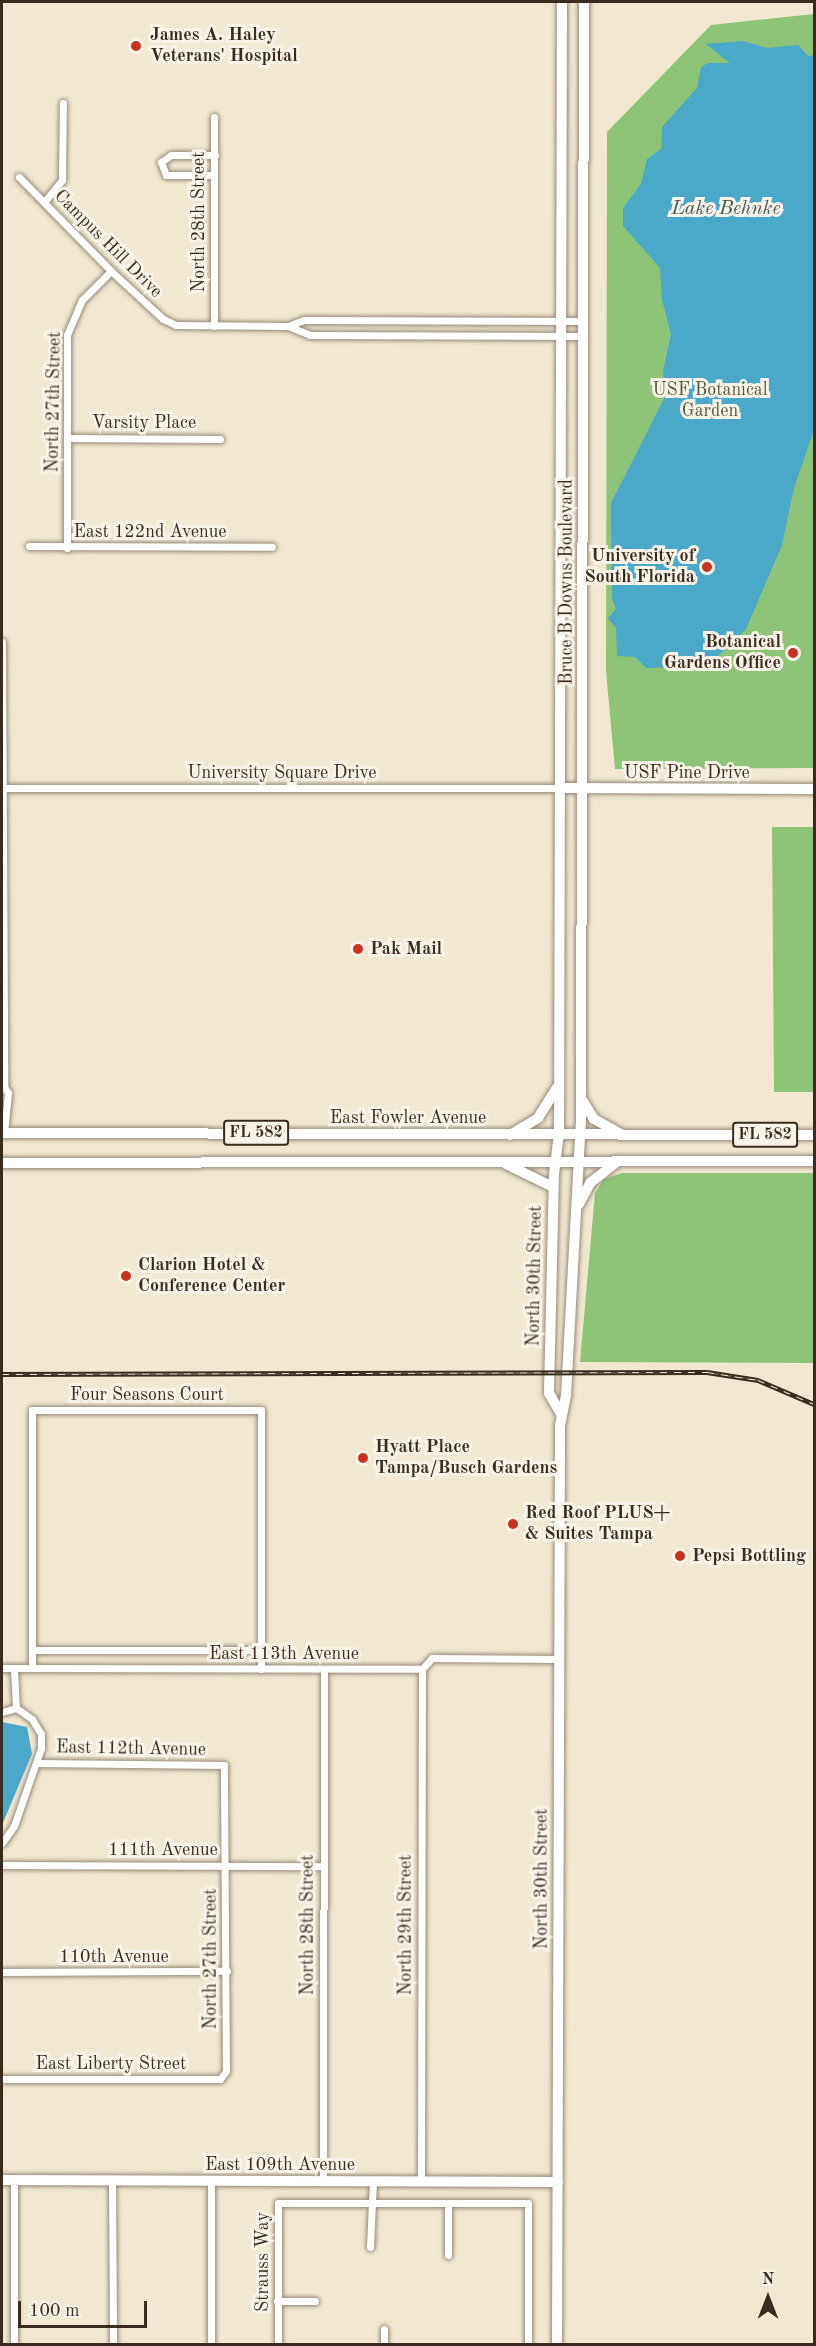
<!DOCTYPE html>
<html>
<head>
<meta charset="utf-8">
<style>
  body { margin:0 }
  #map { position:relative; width:816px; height:2346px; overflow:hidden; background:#f2e8d1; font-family:"Old Standard TT",serif }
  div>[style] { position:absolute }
  .green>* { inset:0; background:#8dc477 }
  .water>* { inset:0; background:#4aa8c9 }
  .roads { filter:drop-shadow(0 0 2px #968978) drop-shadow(0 0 2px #968978) }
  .street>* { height:7px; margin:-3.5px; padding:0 3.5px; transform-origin:3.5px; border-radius:3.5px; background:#fff }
  .secondary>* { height:10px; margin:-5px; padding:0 5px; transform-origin:5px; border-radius:5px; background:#fff }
  .primary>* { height:10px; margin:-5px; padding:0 5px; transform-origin:5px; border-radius:5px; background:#fff }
  .rail>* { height:4.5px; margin-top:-2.25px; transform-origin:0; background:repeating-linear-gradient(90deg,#f7f3e8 0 7px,#3b2a1e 0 14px); box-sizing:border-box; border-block:2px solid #3b2a1e }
  .dots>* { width:16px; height:16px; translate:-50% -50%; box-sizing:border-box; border:3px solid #f7f3e8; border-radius:50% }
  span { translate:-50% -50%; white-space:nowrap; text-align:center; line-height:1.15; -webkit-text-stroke:6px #f7f3e8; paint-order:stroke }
  .shield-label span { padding:2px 4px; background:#f7f3e8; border:2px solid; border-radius:4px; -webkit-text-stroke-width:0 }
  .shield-label { font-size:16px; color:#3b2a1e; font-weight:700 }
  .poi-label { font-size:18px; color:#3b2a1e; font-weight:700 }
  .left { translate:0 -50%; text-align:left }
  .right { translate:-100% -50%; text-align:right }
  .street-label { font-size:18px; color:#3b2a1e }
  .park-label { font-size:18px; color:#545839 }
  .water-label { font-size:20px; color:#40565a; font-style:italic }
  .frame { position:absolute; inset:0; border:3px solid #3b2a1e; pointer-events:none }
  .north { position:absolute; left:738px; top:2268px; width:60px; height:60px; -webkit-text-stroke:4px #f7f3e8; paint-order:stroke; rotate:0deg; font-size:16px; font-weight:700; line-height:24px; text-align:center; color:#3b2a1e }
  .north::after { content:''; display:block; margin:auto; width:21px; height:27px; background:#3b2a1e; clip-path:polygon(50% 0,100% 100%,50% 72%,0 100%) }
  .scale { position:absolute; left:18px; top:2301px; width:129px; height:27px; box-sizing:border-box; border:3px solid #3b2a1e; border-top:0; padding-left:8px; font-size:18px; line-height:21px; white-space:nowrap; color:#3b2a1e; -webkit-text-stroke:4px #f7f3e8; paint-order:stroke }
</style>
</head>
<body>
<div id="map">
  <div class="green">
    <div style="clip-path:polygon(814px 14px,814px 768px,615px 769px,606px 671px,607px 132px,711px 25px)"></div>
    <div style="clip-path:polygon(772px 827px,814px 827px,814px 1092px,774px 1092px)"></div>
    <div style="clip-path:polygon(622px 1173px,814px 1173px,814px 1363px,580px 1362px,595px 1193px,604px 1179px)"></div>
  </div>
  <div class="water">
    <div style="clip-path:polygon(743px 41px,767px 48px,798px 45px,808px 56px,814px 55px,814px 430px,794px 488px,782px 545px,746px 629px,708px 666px,646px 668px,635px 657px,617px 656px,616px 628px,608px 618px,616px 609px,612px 598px,611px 503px,666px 395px,663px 371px,671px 334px,662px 300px,660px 268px,623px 226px,623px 208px,641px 184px,647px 159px,661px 149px,662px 127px,697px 88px,701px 67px,708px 63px,730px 63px,706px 44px)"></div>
    <div style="clip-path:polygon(2px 1722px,27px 1727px,32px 1754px,2px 1825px)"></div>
  </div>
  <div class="roads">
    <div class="street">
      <div style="left:214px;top:175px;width:48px;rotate:180deg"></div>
      <div style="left:166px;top:175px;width:14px;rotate:-111deg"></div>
      <div style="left:161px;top:162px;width:12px;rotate:-35deg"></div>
      <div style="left:171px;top:155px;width:44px"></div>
      <div style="left:19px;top:177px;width:132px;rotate:45.6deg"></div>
      <div style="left:111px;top:271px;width:71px;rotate:42.7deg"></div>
      <div style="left:163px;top:319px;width:14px;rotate:25deg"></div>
      <div style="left:176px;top:325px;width:112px;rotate:0.5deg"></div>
      <div style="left:288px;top:326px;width:17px;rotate:-21deg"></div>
      <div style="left:304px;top:320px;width:280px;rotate:0.2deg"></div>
      <div style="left:45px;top:201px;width:27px;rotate:-51deg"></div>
      <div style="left:62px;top:180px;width:77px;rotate:-89.3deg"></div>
      <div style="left:214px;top:326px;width:209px;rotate:-90deg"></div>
      <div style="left:288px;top:326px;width:24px;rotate:22deg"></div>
      <div style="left:310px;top:335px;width:274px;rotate:0.2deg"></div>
      <div style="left:67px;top:438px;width:153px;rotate:0.4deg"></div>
      <div style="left:29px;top:546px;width:243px;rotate:0.2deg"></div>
      <div style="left:67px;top:548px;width:213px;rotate:-90deg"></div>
      <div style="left:67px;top:335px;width:38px;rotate:-67deg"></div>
      <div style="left:82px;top:300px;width:41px;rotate:-45deg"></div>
      <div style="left:2px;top:642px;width:445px;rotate:89.7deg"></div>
      <div style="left:4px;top:1087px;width:7px;rotate:56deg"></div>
      <div style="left:8px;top:1093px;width:40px;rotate:95.7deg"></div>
      <div style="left:5px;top:788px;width:554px"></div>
      <div style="left:32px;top:1650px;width:229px"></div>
      <div style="left:2px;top:1668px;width:420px;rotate:0.1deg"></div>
      <div style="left:32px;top:1668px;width:258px;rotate:-90deg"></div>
      <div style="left:32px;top:1410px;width:229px"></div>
      <div style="left:261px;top:1410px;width:259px;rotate:90deg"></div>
      <div style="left:2px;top:1712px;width:15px;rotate:-16deg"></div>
      <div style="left:2px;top:1843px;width:21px;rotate:-55deg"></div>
      <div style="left:14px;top:1826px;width:83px;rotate:-70.9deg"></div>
      <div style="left:41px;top:1748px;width:14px;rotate:-90deg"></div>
      <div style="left:41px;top:1734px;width:17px;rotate:-121deg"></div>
      <div style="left:32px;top:1719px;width:19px;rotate:-145deg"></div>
      <div style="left:16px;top:1708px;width:40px;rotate:-92.9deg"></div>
      <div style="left:2px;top:1865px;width:322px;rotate:0.2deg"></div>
      <div style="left:2px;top:1972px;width:225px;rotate:-0.3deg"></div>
      <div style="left:2px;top:2079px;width:218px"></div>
      <div style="left:220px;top:2079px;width:10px;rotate:-53deg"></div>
      <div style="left:226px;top:2071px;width:306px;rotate:-90.4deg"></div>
      <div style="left:224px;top:1765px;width:186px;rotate:-179.4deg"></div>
      <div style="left:323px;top:2181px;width:512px;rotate:-89.89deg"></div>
      <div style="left:112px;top:2182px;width:162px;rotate:89.6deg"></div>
      <div style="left:421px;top:2182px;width:513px;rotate:-89.89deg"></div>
      <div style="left:422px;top:1669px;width:15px;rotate:-48deg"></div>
      <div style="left:432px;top:1658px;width:128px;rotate:0.4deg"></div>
      <div style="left:448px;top:2204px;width:51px;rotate:90deg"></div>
      <div style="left:370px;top:2247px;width:66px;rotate:-87.4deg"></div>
      <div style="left:277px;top:2301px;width:38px"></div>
      <div style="left:384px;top:2329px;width:15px;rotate:90deg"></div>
      <div style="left:14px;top:2344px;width:164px;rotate:-90deg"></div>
      <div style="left:211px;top:2344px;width:162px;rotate:-90deg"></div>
      <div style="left:278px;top:2344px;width:141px;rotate:-90deg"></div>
      <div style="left:278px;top:2203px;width:250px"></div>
      <div style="left:528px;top:2203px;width:141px;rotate:90deg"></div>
    </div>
    <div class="secondary">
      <div style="left:559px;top:788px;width:255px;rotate:0.2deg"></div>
      <div style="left:583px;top:1101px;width:21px;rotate:59deg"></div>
      <div style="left:594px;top:1119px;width:31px;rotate:29deg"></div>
      <div style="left:510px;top:1135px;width:33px;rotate:-31deg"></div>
      <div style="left:538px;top:1118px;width:36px;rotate:-58deg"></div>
      <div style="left:506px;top:1164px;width:52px;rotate:26.1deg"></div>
      <div style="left:579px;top:1204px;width:24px;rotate:-62deg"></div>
      <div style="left:590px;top:1183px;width:33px;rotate:-38deg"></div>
      <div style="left:561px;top:1414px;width:24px;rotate:-120deg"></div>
      <div style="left:549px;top:1393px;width:219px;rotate:-88.7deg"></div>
      <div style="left:554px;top:1174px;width:39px;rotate:-83deg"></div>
      <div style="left:559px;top:1135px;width:1133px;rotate:-89.85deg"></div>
      <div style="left:2px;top:2180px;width:556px;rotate:0.21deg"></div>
      <div style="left:557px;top:2344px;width:918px;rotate:-89.81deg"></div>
      <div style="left:560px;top:1426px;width:31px;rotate:-79deg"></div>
      <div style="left:566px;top:1396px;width:273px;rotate:-86.9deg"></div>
      <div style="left:581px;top:1123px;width:1121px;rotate:-89.85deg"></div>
    </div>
    <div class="primary">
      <div style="left:2px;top:1133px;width:812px;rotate:0.14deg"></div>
      <div style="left:2px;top:1163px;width:812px;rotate:-0.14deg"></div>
    </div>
  </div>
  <div class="rail">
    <div style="left:2px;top:1374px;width:705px;rotate:-0.16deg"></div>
    <div style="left:707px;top:1372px;width:52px;rotate:8.9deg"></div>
    <div style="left:758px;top:1380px;width:61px;rotate:23.2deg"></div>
  </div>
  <div class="dots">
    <div style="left:136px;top:46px;background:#c8321e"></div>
    <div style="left:707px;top:567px;background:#c8321e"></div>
    <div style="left:793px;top:653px;background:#c8321e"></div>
    <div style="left:358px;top:949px;background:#c8321e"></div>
    <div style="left:126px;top:1276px;background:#c8321e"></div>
    <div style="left:363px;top:1458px;background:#c8321e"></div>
    <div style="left:513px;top:1524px;background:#c8321e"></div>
    <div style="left:680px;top:1556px;background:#c8321e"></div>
  </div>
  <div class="shield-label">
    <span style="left:256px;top:1133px">FL 582</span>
    <span style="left:765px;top:1135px">FL 582</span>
  </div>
  <div class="poi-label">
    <span class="left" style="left:150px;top:46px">James A. Haley<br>Veterans' Hospital</span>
    <span class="right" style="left:695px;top:567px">University of<br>South Florida</span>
    <span class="right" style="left:781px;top:653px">Botanical<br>Gardens Office</span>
    <span class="left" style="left:370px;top:949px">Pak Mail</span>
    <span class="left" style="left:138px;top:1276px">Clarion Hotel &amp;<br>Conference Center</span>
    <span class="left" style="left:375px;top:1458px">Hyatt Place<br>Tampa/Busch Gardens</span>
    <span class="left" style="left:525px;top:1524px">Red Roof PLUS+<br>&amp; Suites Tampa</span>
    <span class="left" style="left:692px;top:1556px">Pepsi Bottling</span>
  </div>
  <div class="street-label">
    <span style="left:199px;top:222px;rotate:-90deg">North 28th Street</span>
    <span style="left:108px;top:244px;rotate:45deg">Campus Hill Drive</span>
    <span style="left:54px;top:402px;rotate:-89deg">North 27th Street</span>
    <span style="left:144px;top:423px">Varsity Place</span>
    <span style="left:150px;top:532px">East 122nd Avenue</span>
    <span style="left:567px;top:582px;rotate:-90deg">Bruce B Downs Boulevard</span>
    <span style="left:282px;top:773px">University Square Drive</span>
    <span style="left:687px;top:773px">USF Pine Drive</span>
    <span style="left:408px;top:1118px">East Fowler Avenue</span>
    <span style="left:535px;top:1276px;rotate:-89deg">North 30th Street</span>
    <span style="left:147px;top:1395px">Four Seasons Court</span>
    <span style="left:284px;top:1654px">East 113th Avenue</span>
    <span style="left:131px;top:1749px;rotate:1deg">East 112th Avenue</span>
    <span style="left:163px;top:1850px">111th Avenue</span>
    <span style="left:542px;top:1879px;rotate:-90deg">North 30th Street</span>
    <span style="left:308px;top:1925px;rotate:-90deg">North 28th Street</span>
    <span style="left:406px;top:1925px;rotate:-90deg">North 29th Street</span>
    <span style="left:114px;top:1957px">110th Avenue</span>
    <span style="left:211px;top:1959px;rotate:-90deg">North 27th Street</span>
    <span style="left:111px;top:2064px">East Liberty Street</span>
    <span style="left:280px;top:2165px">East 109th Avenue</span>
    <span style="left:263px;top:2262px;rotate:-90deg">Strauss Way</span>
  </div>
  <div class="park-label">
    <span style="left:710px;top:401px">USF Botanical<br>Garden</span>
  </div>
  <div class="water-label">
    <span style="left:726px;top:209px">Lake Behnke</span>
  </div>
  <div class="frame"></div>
  <div class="north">N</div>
  <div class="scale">100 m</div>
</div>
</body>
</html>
